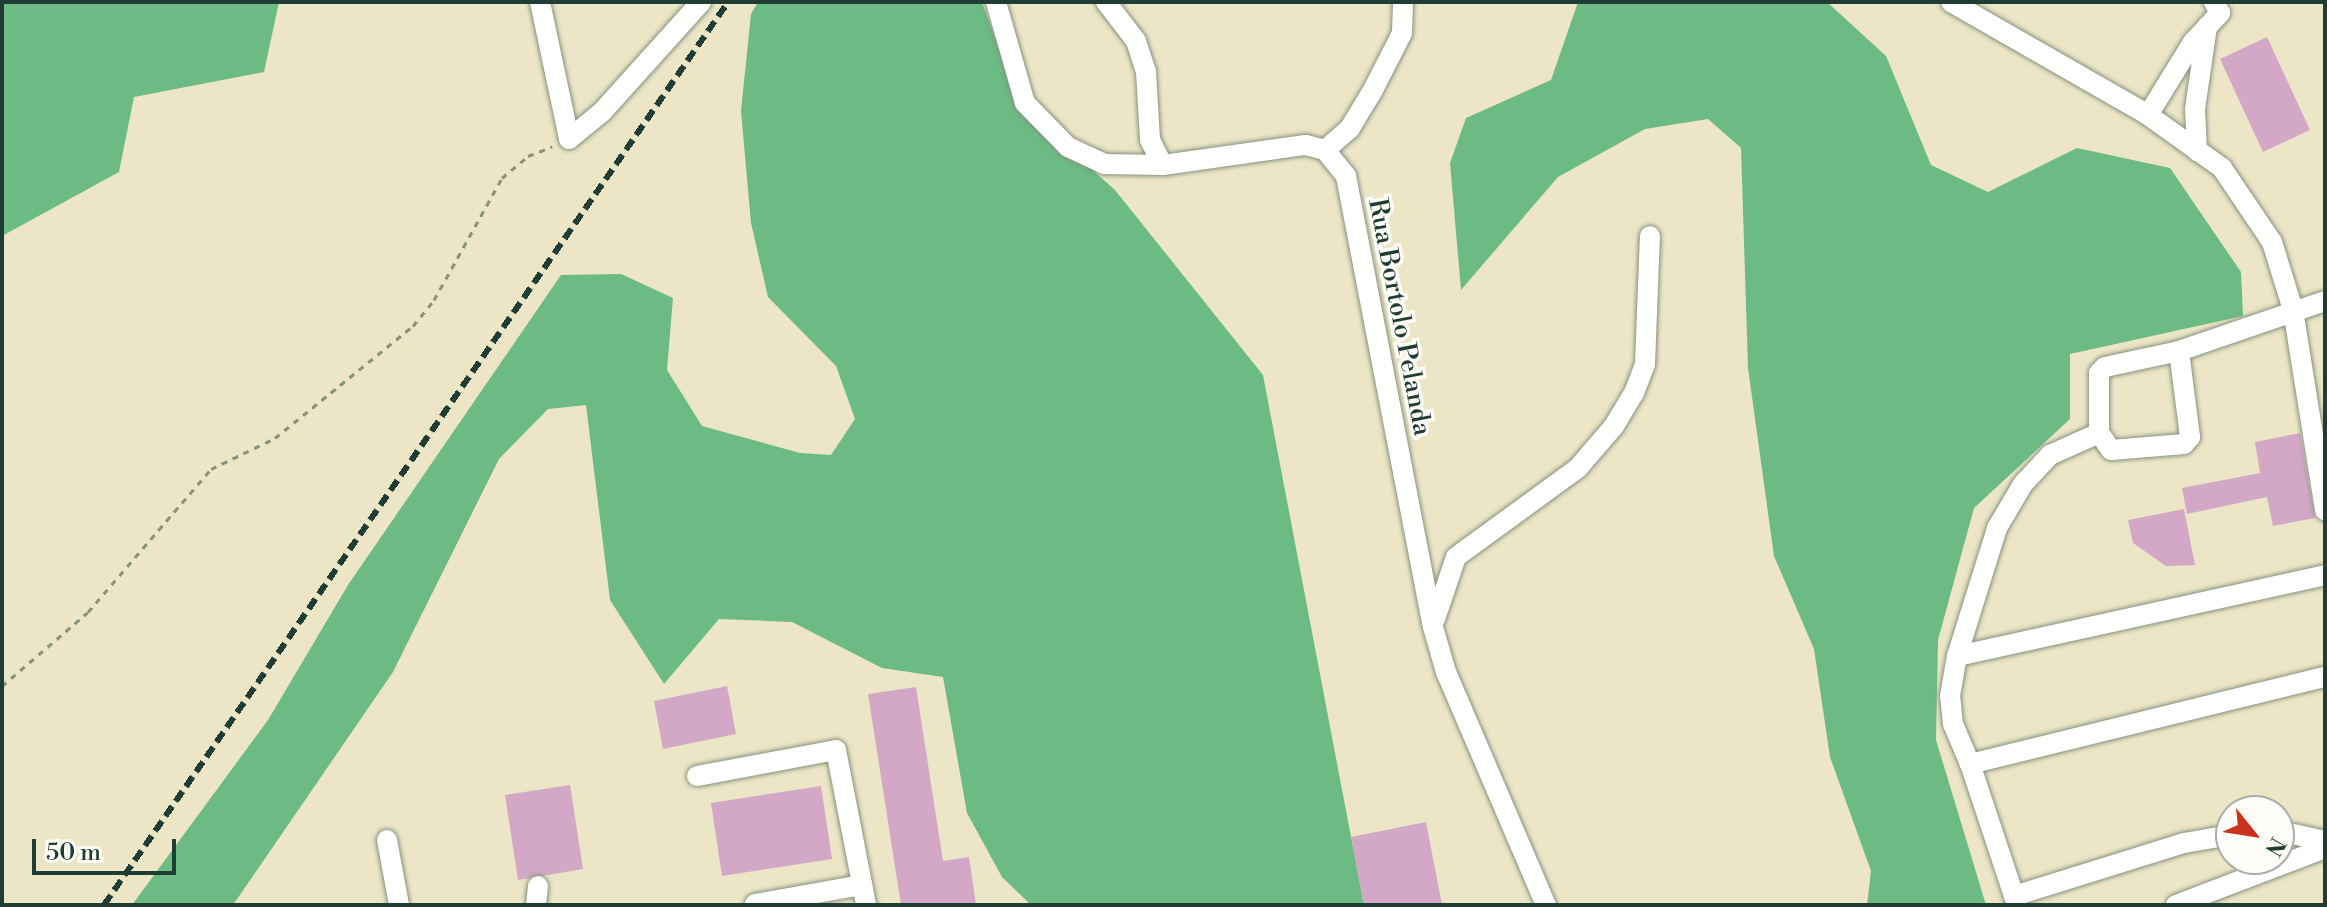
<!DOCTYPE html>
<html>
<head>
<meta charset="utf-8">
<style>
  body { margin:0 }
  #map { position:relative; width:2327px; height:907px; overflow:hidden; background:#ece6c7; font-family:"Libre Bodoni",serif }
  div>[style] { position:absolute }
  .forest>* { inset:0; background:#6cba84 }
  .building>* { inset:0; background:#d2a8c6 }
  .path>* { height:3px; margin-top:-1.5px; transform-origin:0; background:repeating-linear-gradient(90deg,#86927e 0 6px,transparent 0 12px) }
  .roads { filter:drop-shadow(0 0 2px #86927e) drop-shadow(0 0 2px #86927e) }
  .minor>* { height:20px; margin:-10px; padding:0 10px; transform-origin:10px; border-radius:10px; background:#fff }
  .rail>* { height:6px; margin-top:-3px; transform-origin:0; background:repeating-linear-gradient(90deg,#1f3d34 0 12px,transparent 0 18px) }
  span { translate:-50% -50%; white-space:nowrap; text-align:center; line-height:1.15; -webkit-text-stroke:7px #fdfcf7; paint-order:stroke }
  .street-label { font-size:26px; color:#1f3d34 }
  .frame { position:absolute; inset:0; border:4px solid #1f3d34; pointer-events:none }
  .north { position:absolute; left:2215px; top:795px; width:80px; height:80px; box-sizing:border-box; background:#fdfcf7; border:2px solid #a4b0a9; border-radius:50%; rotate:120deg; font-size:22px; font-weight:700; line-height:32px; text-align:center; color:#1f3d34 }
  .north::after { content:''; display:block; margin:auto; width:28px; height:36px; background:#c8321e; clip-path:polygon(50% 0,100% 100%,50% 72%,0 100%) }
  .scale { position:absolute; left:32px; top:839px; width:144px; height:36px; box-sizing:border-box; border:4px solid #1f3d34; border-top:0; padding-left:10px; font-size:24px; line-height:28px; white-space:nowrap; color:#1f3d34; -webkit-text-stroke:6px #fdfcf7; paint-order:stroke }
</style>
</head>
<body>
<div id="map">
  <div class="forest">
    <div style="clip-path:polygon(2px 2px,279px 2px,264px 72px,134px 97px,119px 172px,2px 236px)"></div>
    <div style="clip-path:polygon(758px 2px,982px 2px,1020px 106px,1115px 190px,1263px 375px,1364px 905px,1031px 905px,1002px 877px,967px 813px,943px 677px,882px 668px,792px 622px,719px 619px,664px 684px,610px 600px,586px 405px,548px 409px,499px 459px,393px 672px,233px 905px,132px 905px,268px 720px,348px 585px,561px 275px,621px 274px,673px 298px,667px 370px,702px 426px,800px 453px,831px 455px,855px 419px,836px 366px,768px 297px,751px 223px,741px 111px,751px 14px)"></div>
    <div style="clip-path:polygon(1578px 2px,1827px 2px,1886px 56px,1931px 165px,1988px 192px,2077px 148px,2170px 168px,2241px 272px,2243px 316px,2070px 354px,2070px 419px,1974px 508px,1938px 640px,1936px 740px,1986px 905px,1867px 905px,1871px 871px,1830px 757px,1814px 649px,1774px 556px,1748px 368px,1741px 148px,1708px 119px,1645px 129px,1558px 177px,1461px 290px,1450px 163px,1466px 118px,1551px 80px)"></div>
  </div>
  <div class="building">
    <div style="clip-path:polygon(2267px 37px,2310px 130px,2263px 152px,2220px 59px)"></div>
    <div style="clip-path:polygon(2300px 433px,2315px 518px,2273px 526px,2267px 497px,2187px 514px,2182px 488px,2260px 473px,2255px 442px)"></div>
    <div style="clip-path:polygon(2184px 509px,2195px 565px,2166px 566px,2133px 543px,2128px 520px)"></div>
    <div style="clip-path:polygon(727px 686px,736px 734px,663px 749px,654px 701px)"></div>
    <div style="clip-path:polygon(916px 687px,943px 861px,969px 857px,976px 905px,901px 905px,868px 694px)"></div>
    <div style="clip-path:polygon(570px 785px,583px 869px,518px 880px,505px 795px)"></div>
    <div style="clip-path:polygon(821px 786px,832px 859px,722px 876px,711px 803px)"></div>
    <div style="clip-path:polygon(1426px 822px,1442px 905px,1364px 905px,1351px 837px)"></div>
  </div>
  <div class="path">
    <div style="left:2px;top:686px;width:113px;rotate:-40.7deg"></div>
    <div style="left:88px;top:612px;width:189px;rotate:-49.3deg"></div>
    <div style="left:211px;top:469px;width:71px;rotate:-25.8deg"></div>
    <div style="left:275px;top:438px;width:178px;rotate:-39.1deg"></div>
    <div style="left:413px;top:326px;width:33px;rotate:-51deg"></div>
    <div style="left:434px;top:300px;width:140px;rotate:-60.9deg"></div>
    <div style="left:502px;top:178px;width:34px;rotate:-40deg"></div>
    <div style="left:528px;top:156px;width:26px;rotate:-21deg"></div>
  </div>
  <div class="roads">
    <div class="minor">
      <div style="left:540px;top:2px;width:140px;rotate:78deg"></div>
      <div style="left:569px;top:139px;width:43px;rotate:-39.3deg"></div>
      <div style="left:602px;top:112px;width:148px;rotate:-48deg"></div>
      <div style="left:996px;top:2px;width:105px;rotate:74deg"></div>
      <div style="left:1025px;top:103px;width:62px;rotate:45.7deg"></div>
      <div style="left:1068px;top:147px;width:40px;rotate:25deg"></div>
      <div style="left:1104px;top:164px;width:59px;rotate:1deg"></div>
      <div style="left:1163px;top:165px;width:144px;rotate:-8deg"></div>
      <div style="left:1306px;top:145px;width:20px;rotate:15deg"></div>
      <div style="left:1325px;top:150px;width:33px;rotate:51deg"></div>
      <div style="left:1346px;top:176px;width:459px;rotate:79.1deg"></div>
      <div style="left:1433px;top:627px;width:47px;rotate:73.9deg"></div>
      <div style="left:1446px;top:672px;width:254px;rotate:66.8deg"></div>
      <div style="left:1106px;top:2px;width:49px;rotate:52.4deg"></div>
      <div style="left:1136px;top:41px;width:33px;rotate:72deg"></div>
      <div style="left:1146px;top:72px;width:68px;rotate:86.6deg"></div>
      <div style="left:1150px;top:140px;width:28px;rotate:63deg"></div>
      <div style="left:1951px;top:2px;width:227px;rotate:29.8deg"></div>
      <div style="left:2148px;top:115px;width:91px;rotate:35.6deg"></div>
      <div style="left:2222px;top:168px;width:89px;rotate:56deg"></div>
      <div style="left:2272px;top:242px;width:71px;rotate:72.8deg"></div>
      <div style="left:2293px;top:310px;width:203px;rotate:80.9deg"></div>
      <div style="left:2148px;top:115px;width:86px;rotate:-58.3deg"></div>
      <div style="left:2193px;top:42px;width:40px;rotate:-47deg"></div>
      <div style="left:2220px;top:13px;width:13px;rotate:-119deg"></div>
      <div style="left:1325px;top:150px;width:33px;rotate:-41deg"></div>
      <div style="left:1350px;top:128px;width:44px;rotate:-58.8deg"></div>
      <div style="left:1373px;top:90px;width:64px;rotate:-63deg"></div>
      <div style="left:1402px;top:33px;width:31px;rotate:-88deg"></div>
      <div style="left:2197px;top:151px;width:42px;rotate:-92.7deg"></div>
      <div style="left:2195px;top:109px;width:83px;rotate:-81.7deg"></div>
      <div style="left:2179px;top:351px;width:87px;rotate:82.7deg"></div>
      <div style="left:2190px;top:437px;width:9px;rotate:131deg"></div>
      <div style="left:2184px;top:444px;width:73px;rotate:175.3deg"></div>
      <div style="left:2111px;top:450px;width:21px;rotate:-125deg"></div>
      <div style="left:2099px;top:433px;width:60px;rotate:-90deg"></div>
      <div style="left:2099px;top:373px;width:8px;rotate:-45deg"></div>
      <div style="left:2105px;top:367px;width:76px;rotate:-12.2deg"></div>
      <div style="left:2179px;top:351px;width:154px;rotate:-18.9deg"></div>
      <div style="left:1435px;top:619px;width:65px;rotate:-71.3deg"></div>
      <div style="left:1456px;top:557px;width:151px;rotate:-36.1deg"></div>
      <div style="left:1578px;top:468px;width:55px;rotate:-49.4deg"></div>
      <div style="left:1614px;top:426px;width:39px;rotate:-59deg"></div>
      <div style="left:1634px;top:393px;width:31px;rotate:-69deg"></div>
      <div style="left:1645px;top:364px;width:128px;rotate:-87.8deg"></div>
      <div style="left:1957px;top:656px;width:377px;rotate:-12.4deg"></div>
      <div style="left:1970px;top:764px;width:43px;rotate:-113deg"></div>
      <div style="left:1953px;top:724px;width:28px;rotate:-96deg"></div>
      <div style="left:1950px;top:696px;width:41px;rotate:-80.1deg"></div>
      <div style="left:1957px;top:656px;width:134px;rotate:-72.6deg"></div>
      <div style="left:1997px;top:528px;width:51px;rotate:-59.4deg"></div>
      <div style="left:2023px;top:484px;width:40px;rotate:-47deg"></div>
      <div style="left:2050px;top:455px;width:54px;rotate:-24.2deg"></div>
      <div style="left:697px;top:776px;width:141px;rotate:-10.6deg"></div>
      <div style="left:836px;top:750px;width:158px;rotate:79deg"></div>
      <div style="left:2279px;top:831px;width:47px;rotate:12.3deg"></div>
      <div style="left:387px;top:840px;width:66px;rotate:79.5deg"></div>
      <div style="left:2014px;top:896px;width:178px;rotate:-17.3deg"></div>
      <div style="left:2184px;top:843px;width:48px;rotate:-9.7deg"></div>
      <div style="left:755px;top:904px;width:109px;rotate:-10.1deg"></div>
      <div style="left:536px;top:905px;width:19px;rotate:-84deg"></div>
      <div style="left:2017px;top:905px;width:149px;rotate:-108.4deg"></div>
      <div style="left:1970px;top:764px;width:366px;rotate:-13.8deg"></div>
      <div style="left:2176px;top:905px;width:160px;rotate:-20.9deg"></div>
    </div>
  </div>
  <div class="rail">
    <div style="left:104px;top:905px;width:1098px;rotate:-55.35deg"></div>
  </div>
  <div class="street-label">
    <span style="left:1399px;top:317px;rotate:79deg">Rua Bortolo Pelanda</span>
  </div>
  <div class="frame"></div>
  <div class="north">N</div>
  <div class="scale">50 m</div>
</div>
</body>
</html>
